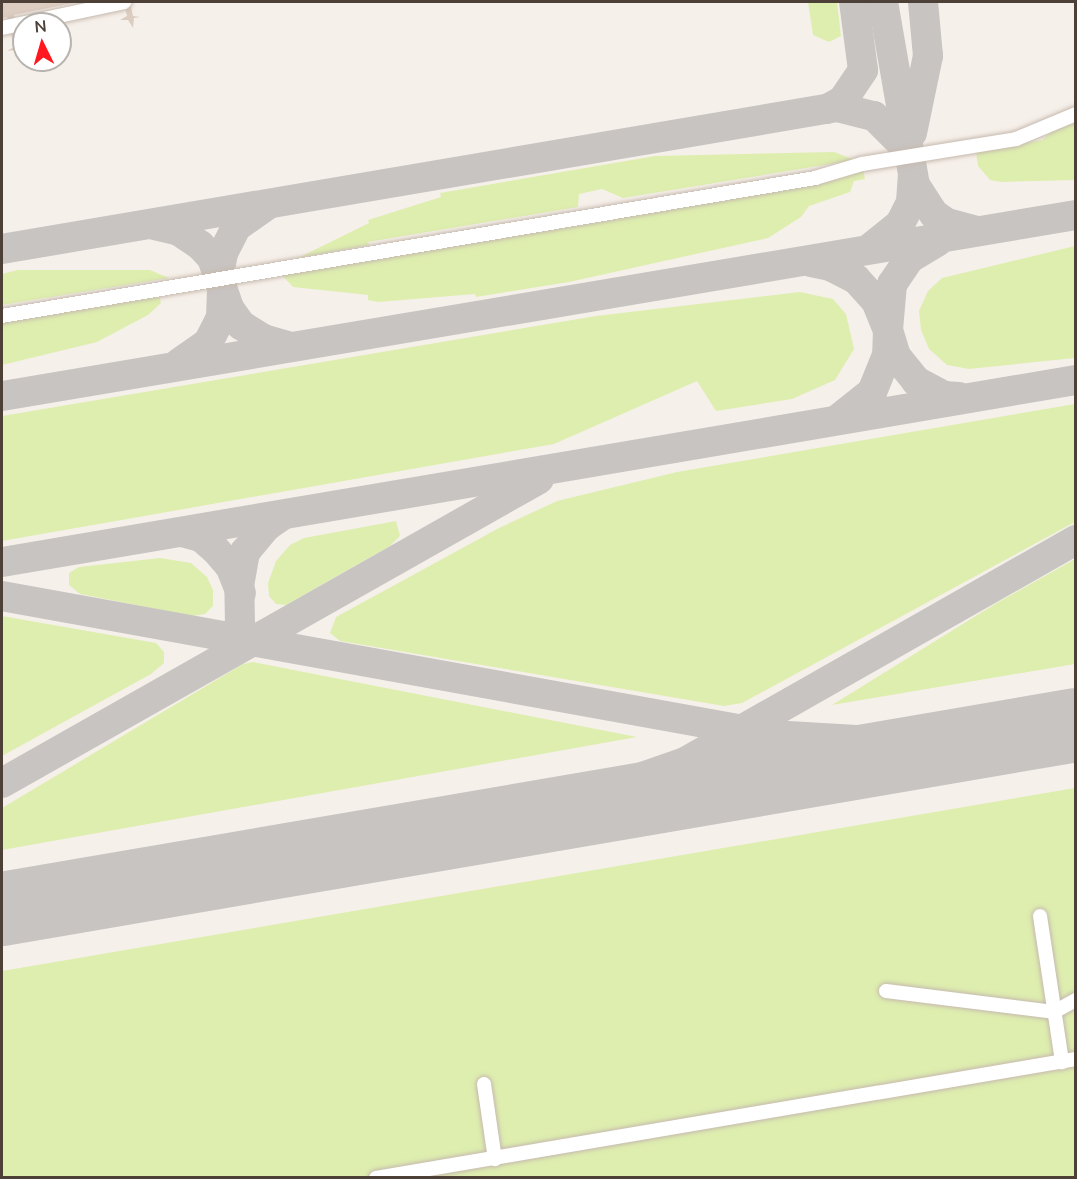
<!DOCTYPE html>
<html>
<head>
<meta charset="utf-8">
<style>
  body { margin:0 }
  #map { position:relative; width:1077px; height:1179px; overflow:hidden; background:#f6f0ea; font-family:Mulish,sans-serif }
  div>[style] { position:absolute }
  .green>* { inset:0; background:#deeeaf }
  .taxiway>* { height:30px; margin:-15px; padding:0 15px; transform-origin:15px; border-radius:15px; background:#c8c4c2 }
  .runway>* { height:74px; margin:-37px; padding:0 37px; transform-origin:37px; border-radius:37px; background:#c8c4c2 }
  .building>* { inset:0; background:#ddcdc1 }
  .roads { filter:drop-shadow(0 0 2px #c6b9ae) drop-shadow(0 0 2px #c6b9ae) }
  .minor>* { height:14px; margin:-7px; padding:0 7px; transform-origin:7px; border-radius:7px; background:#fff }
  span { translate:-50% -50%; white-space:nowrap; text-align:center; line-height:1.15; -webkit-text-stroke:6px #fff; paint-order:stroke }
  .frame { position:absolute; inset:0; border:3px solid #4c4037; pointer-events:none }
  .north { position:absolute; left:12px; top:12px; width:60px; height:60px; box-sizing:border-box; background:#fff; border:2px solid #b7b3af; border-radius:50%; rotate:355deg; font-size:16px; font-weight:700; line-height:24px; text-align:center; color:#4c4037 }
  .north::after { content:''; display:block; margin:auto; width:21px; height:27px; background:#ff1820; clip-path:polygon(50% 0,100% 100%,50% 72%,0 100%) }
</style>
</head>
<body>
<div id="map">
  <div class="green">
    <div style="clip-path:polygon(808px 2px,837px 2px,841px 36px,829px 42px,813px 35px)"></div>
    <div style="clip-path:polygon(1075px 121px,1075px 180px,1001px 182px,990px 180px,978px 166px,976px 152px,1042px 140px,1052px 131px)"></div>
    <div style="clip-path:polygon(834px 152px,855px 160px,623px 198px,602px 189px,579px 194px,578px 207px,368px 242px,369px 245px,298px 258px,369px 223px,368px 220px,441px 197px,440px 193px,655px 156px)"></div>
    <div style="clip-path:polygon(863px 169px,865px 179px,854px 181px,850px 192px,809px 206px,801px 217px,768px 238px,569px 282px,476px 297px,475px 294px,378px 302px,368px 300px,368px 295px,293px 287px,280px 273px)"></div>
    <div style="clip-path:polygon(1075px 246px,1075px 358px,969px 369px,947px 365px,929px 349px,921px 330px,919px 311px,928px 291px,942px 278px)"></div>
    <div style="clip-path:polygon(18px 270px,150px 270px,169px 278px,2px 305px,2px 274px)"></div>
    <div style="clip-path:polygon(158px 292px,161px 303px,148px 315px,97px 342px,2px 365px,2px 319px)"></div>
    <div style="clip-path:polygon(800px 292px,833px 299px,846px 314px,854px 349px,835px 380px,792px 399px,716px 411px,697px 381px,554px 444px,2px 541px,2px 416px,596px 316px)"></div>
    <div style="clip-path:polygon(1075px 404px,1075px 522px,742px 703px,724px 706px,340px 641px,330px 633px,336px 617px,499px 528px,557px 501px,677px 472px)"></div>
    <div style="clip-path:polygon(396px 521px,400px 536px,390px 546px,286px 605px,276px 604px,269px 596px,268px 583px,276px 561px,290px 545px,304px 538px)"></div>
    <div style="clip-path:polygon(160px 558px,191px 563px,207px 577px,213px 590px,213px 606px,205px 614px,192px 616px,80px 594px,69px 585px,69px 573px,79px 567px)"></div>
    <div style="clip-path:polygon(1075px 559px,1075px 664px,832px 705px,995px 604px)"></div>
    <div style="clip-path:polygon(2px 616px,156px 643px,164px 652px,164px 663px,151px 674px,2px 756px)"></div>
    <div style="clip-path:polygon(253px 662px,637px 737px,2px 850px,2px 808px,243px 664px)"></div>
    <div style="clip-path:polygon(1075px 788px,1075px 1177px,2px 1177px,2px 971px)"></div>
  </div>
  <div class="taxiway">
    <div style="left:883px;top:2px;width:186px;rotate:80.1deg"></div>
    <div style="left:915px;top:185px;width:35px;rotate:57deg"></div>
    <div style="left:934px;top:214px;width:16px;rotate:35deg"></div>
    <div style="left:947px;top:223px;width:30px;rotate:15deg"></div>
    <div style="left:827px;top:109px;width:18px;rotate:-29deg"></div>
    <div style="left:843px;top:100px;width:36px;rotate:-56deg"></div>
    <div style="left:863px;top:70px;width:69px;rotate:-97.5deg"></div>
    <div style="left:912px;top:133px;width:79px;rotate:-78.3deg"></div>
    <div style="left:928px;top:56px;width:54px;rotate:-95.3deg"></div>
    <div style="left:154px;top:225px;width:26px;rotate:13deg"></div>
    <div style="left:179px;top:231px;width:25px;rotate:34deg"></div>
    <div style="left:200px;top:245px;width:18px;rotate:47deg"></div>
    <div style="left:212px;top:258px;width:53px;rotate:71.2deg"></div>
    <div style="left:229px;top:308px;width:21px;rotate:55deg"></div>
    <div style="left:241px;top:325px;width:26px;rotate:32deg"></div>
    <div style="left:263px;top:339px;width:26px;rotate:16deg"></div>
    <div style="left:937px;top:242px;width:33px;rotate:149deg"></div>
    <div style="left:909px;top:259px;width:30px;rotate:124deg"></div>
    <div style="left:892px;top:284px;width:46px;rotate:95deg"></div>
    <div style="left:888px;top:330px;width:27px;rotate:73deg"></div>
    <div style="left:896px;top:356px;width:32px;rotate:51deg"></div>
    <div style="left:916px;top:381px;width:32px;rotate:28deg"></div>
    <div style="left:944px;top:396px;width:15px;rotate:4deg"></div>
    <div style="left:2px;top:249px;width:847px;rotate:-9.65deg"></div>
    <div style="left:837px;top:107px;width:38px;rotate:14deg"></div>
    <div style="left:874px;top:116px;width:48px;rotate:45deg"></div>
    <div style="left:869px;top:249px;width:40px;rotate:-39deg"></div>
    <div style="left:900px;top:224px;width:25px;rotate:-63deg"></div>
    <div style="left:911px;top:202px;width:26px;rotate:-86deg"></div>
    <div style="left:811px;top:262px;width:19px;rotate:12deg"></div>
    <div style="left:830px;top:266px;width:29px;rotate:27deg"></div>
    <div style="left:856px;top:279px;width:30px;rotate:48deg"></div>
    <div style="left:876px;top:301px;width:31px;rotate:68deg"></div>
    <div style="left:888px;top:330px;width:25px;rotate:92deg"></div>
    <div style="left:887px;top:355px;width:40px;rotate:112deg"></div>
    <div style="left:872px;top:392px;width:43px;rotate:141.5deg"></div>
    <div style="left:219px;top:274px;width:21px;rotate:-79deg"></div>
    <div style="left:223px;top:253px;width:29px;rotate:-63deg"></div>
    <div style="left:236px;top:227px;width:37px;rotate:-35deg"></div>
    <div style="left:179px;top:363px;width:35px;rotate:-35deg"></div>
    <div style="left:208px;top:343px;width:28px;rotate:-63deg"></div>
    <div style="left:221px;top:318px;width:31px;rotate:-88deg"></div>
    <div style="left:2px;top:396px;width:1089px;rotate:-9.57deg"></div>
    <div style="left:182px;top:532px;width:20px;rotate:15deg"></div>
    <div style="left:201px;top:537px;width:18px;rotate:41deg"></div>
    <div style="left:215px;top:549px;width:23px;rotate:49deg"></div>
    <div style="left:230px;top:566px;width:29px;rotate:68deg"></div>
    <div style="left:2px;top:562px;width:1089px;rotate:-9.62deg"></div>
    <div style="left:2px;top:596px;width:781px;rotate:10.25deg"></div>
    <div style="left:771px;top:735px;width:137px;rotate:3.3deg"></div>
    <div style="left:908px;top:743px;width:74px;rotate:-3.9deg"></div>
    <div style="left:982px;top:738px;width:95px;rotate:-7.9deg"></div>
    <div style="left:223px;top:654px;width:34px;rotate:-60deg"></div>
    <div style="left:240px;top:625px;width:39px;rotate:-91deg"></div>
    <div style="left:239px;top:586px;width:35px;rotate:-80deg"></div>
    <div style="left:245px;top:552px;width:34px;rotate:-50deg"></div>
    <div style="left:267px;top:526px;width:19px;rotate:-35deg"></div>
    <div style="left:2px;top:783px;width:617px;rotate:-29.51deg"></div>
    <div style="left:442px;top:833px;width:101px;rotate:-12deg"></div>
    <div style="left:541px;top:812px;width:152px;rotate:-19.1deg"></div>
    <div style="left:685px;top:762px;width:450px;rotate:-29.6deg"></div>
    <div style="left:2px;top:900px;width:172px;rotate:-7deg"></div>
  </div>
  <div class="runway">
    <div style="left:2px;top:909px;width:1090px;rotate:-9.72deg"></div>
  </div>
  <div class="building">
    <div style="clip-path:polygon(2px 2px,73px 2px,73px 3px,14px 15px,20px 46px,24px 44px,24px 51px,22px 48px,20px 52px,23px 57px,20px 59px,15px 50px,7px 51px,14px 47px,7px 17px,2px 18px)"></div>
    <div style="clip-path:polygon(124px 2px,130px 2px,133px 16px,140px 17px,134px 18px,133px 28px,128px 20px,120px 20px,127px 16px)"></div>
  </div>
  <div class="roads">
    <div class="minor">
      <div style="left:2px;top:28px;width:125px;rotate:-12deg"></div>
      <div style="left:2px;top:316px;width:825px;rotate:-9.63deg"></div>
      <div style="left:815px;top:178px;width:49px;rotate:-16.6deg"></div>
      <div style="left:862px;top:164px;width:156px;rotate:-9.2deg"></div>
      <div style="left:1016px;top:139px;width:65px;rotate:-22.6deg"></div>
      <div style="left:1040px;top:916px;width:148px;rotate:81.4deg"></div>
      <div style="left:886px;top:991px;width:169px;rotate:7.1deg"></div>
      <div style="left:1054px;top:1012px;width:25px;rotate:-29deg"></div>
      <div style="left:484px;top:1084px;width:76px;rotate:81.7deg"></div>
      <div style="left:376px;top:1178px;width:710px;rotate:-9.65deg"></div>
    </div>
  </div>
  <div class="frame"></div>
  <div class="north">N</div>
</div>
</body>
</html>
